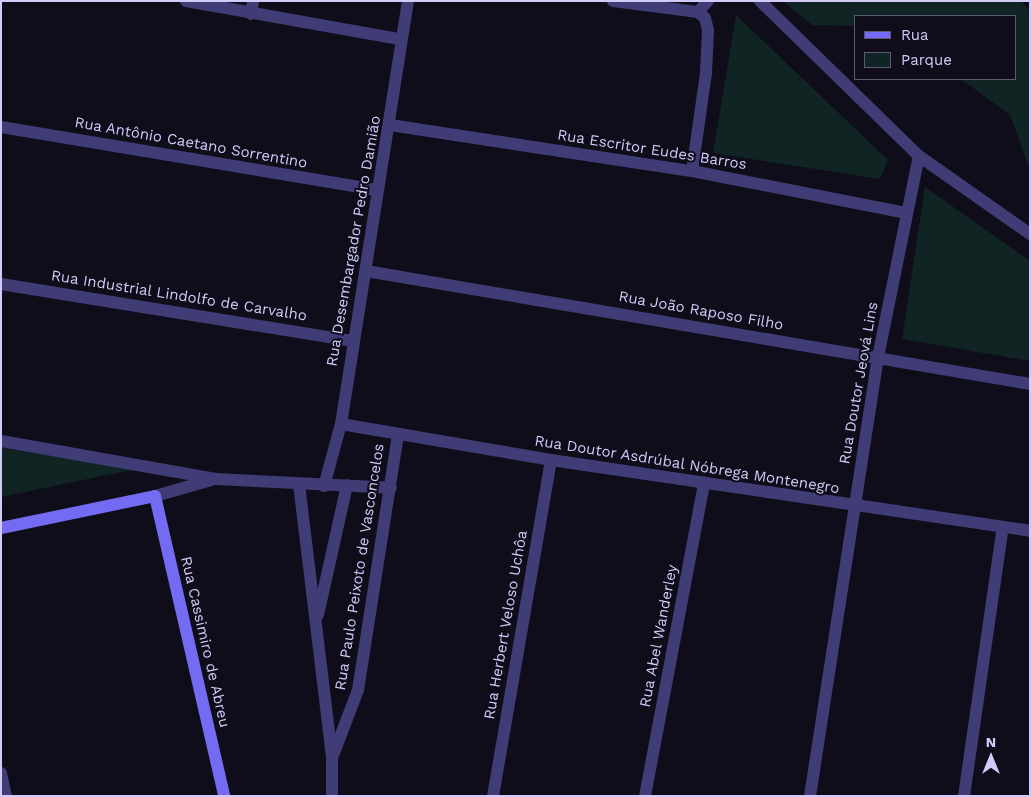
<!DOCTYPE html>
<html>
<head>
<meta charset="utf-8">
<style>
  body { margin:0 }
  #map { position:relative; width:1031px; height:797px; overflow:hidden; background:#0f0d1a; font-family:"Work Sans",sans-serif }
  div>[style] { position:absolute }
  .green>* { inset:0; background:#102424 }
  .street>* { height:12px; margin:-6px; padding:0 6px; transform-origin:6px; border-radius:6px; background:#403c75 }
  .secondary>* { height:12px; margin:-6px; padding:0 6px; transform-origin:6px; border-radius:6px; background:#736bf1 }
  span { translate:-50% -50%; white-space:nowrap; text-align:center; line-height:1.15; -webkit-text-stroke:4px #0f0d1a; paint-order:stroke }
  .street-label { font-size:15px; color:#d2cbfa }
  .frame { position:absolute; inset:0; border:2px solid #d2cbfa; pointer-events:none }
  .legend { position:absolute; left:854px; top:15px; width:162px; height:65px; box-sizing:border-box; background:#0f0d1a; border:1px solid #5d5974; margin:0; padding:6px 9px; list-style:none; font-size:15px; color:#d2cbfa }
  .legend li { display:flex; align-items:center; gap:10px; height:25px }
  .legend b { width:25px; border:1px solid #5d5974 }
  .north { position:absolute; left:966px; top:732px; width:50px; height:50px; -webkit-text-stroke:4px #0f0d1a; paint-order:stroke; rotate:0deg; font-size:14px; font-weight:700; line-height:20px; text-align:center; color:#d2cbfa }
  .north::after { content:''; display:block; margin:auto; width:18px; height:22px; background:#d2cbfa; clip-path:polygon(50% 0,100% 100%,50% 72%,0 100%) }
</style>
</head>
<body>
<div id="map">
  <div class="green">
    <div style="clip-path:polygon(783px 1px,1021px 1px,1030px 11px,1030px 170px,1010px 115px,961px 79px,1015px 79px,1015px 16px,855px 16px,855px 26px,812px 25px)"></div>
    <div style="clip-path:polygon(736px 15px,888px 160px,880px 179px,713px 153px)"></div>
    <div style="clip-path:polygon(925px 187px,1030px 261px,1030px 361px,902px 339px)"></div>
    <div style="clip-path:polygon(1px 448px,136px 469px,1px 497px)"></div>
  </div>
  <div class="street">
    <div style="left:186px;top:1px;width:217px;rotate:10.1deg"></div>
    <div style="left:613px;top:1px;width:86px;rotate:7.4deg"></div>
    <div style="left:698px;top:12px;width:9px;rotate:41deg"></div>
    <div style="left:705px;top:18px;width:12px;rotate:76deg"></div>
    <div style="left:708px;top:30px;width:43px;rotate:92.7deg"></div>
    <div style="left:706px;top:73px;width:99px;rotate:98.1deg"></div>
    <div style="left:760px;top:1px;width:222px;rotate:44.3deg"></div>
    <div style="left:919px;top:156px;width:136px;rotate:35.1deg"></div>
    <div style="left:698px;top:12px;width:15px;rotate:-48deg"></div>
    <div style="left:251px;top:14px;width:13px;rotate:-81deg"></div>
    <div style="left:390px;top:125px;width:305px;rotate:8.7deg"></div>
    <div style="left:692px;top:171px;width:219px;rotate:11.1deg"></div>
    <div style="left:1px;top:127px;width:380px;rotate:9.5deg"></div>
    <div style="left:366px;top:271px;width:674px;rotate:9.66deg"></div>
    <div style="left:1px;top:284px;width:356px;rotate:9.2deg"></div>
    <div style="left:341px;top:424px;width:213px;rotate:9.7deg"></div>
    <div style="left:551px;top:460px;width:484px;rotate:8.4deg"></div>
    <div style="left:1px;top:441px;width:218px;rotate:10deg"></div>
    <div style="left:216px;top:479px;width:175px;rotate:2.9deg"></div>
    <div style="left:299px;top:484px;width:276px;rotate:83.1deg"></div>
    <div style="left:332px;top:758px;width:38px;rotate:90deg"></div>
    <div style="left:324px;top:486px;width:64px;rotate:-74.7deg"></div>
    <div style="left:341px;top:424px;width:428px;rotate:-81deg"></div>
    <div style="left:155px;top:496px;width:58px;rotate:-15.9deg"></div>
    <div style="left:318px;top:615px;width:133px;rotate:-77.4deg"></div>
    <div style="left:332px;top:758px;width:73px;rotate:-69.1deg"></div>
    <div style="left:358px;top:690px;width:257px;rotate:-81.1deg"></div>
    <div style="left:1px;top:773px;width:24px;rotate:78deg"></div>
    <div style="left:493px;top:796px;width:341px;rotate:-80.2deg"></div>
    <div style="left:645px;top:796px;width:319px;rotate:-79.3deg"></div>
    <div style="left:810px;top:796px;width:444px;rotate:-81.2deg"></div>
    <div style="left:878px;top:357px;width:205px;rotate:-78.5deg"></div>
    <div style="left:964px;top:796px;width:272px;rotate:-81.8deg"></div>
  </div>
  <div class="secondary">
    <div style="left:1px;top:528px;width:157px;rotate:-11.7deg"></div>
    <div style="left:155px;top:496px;width:308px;rotate:77deg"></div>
  </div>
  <div class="street-label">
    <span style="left:191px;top:143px;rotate:10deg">Rua Antônio Caetano Sorrentino</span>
    <span style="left:652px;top:150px;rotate:9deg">Rua Escritor Eudes Barros</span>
    <span style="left:354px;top:241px;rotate:-80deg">Rua Desembargador Pedro Damião</span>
    <span style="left:179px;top:296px;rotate:9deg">Rua Industrial Lindolfo de Carvalho</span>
    <span style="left:701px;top:311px;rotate:10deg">Rua João Raposo Filho</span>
    <span style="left:859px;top:383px;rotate:-80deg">Rua Doutor Jeová Lins</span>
    <span style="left:687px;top:465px;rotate:9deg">Rua Doutor Asdrúbal Nóbrega Montenegro</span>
    <span style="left:360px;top:567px;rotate:-81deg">Rua Paulo Peixoto de Vasconcelos</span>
    <span style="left:506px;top:625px;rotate:-80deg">Rua Herbert Veloso Uchôa</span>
    <span style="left:659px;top:636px;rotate:-79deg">Rua Abel Wanderley</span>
    <span style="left:205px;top:642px;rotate:77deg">Rua Cassimiro de Abreu</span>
  </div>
  <div class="frame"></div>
  <ul class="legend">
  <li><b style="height:6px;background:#736bf1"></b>Rua</li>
  <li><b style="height:14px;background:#102424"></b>Parque</li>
  </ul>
  <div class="north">N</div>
</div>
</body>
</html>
